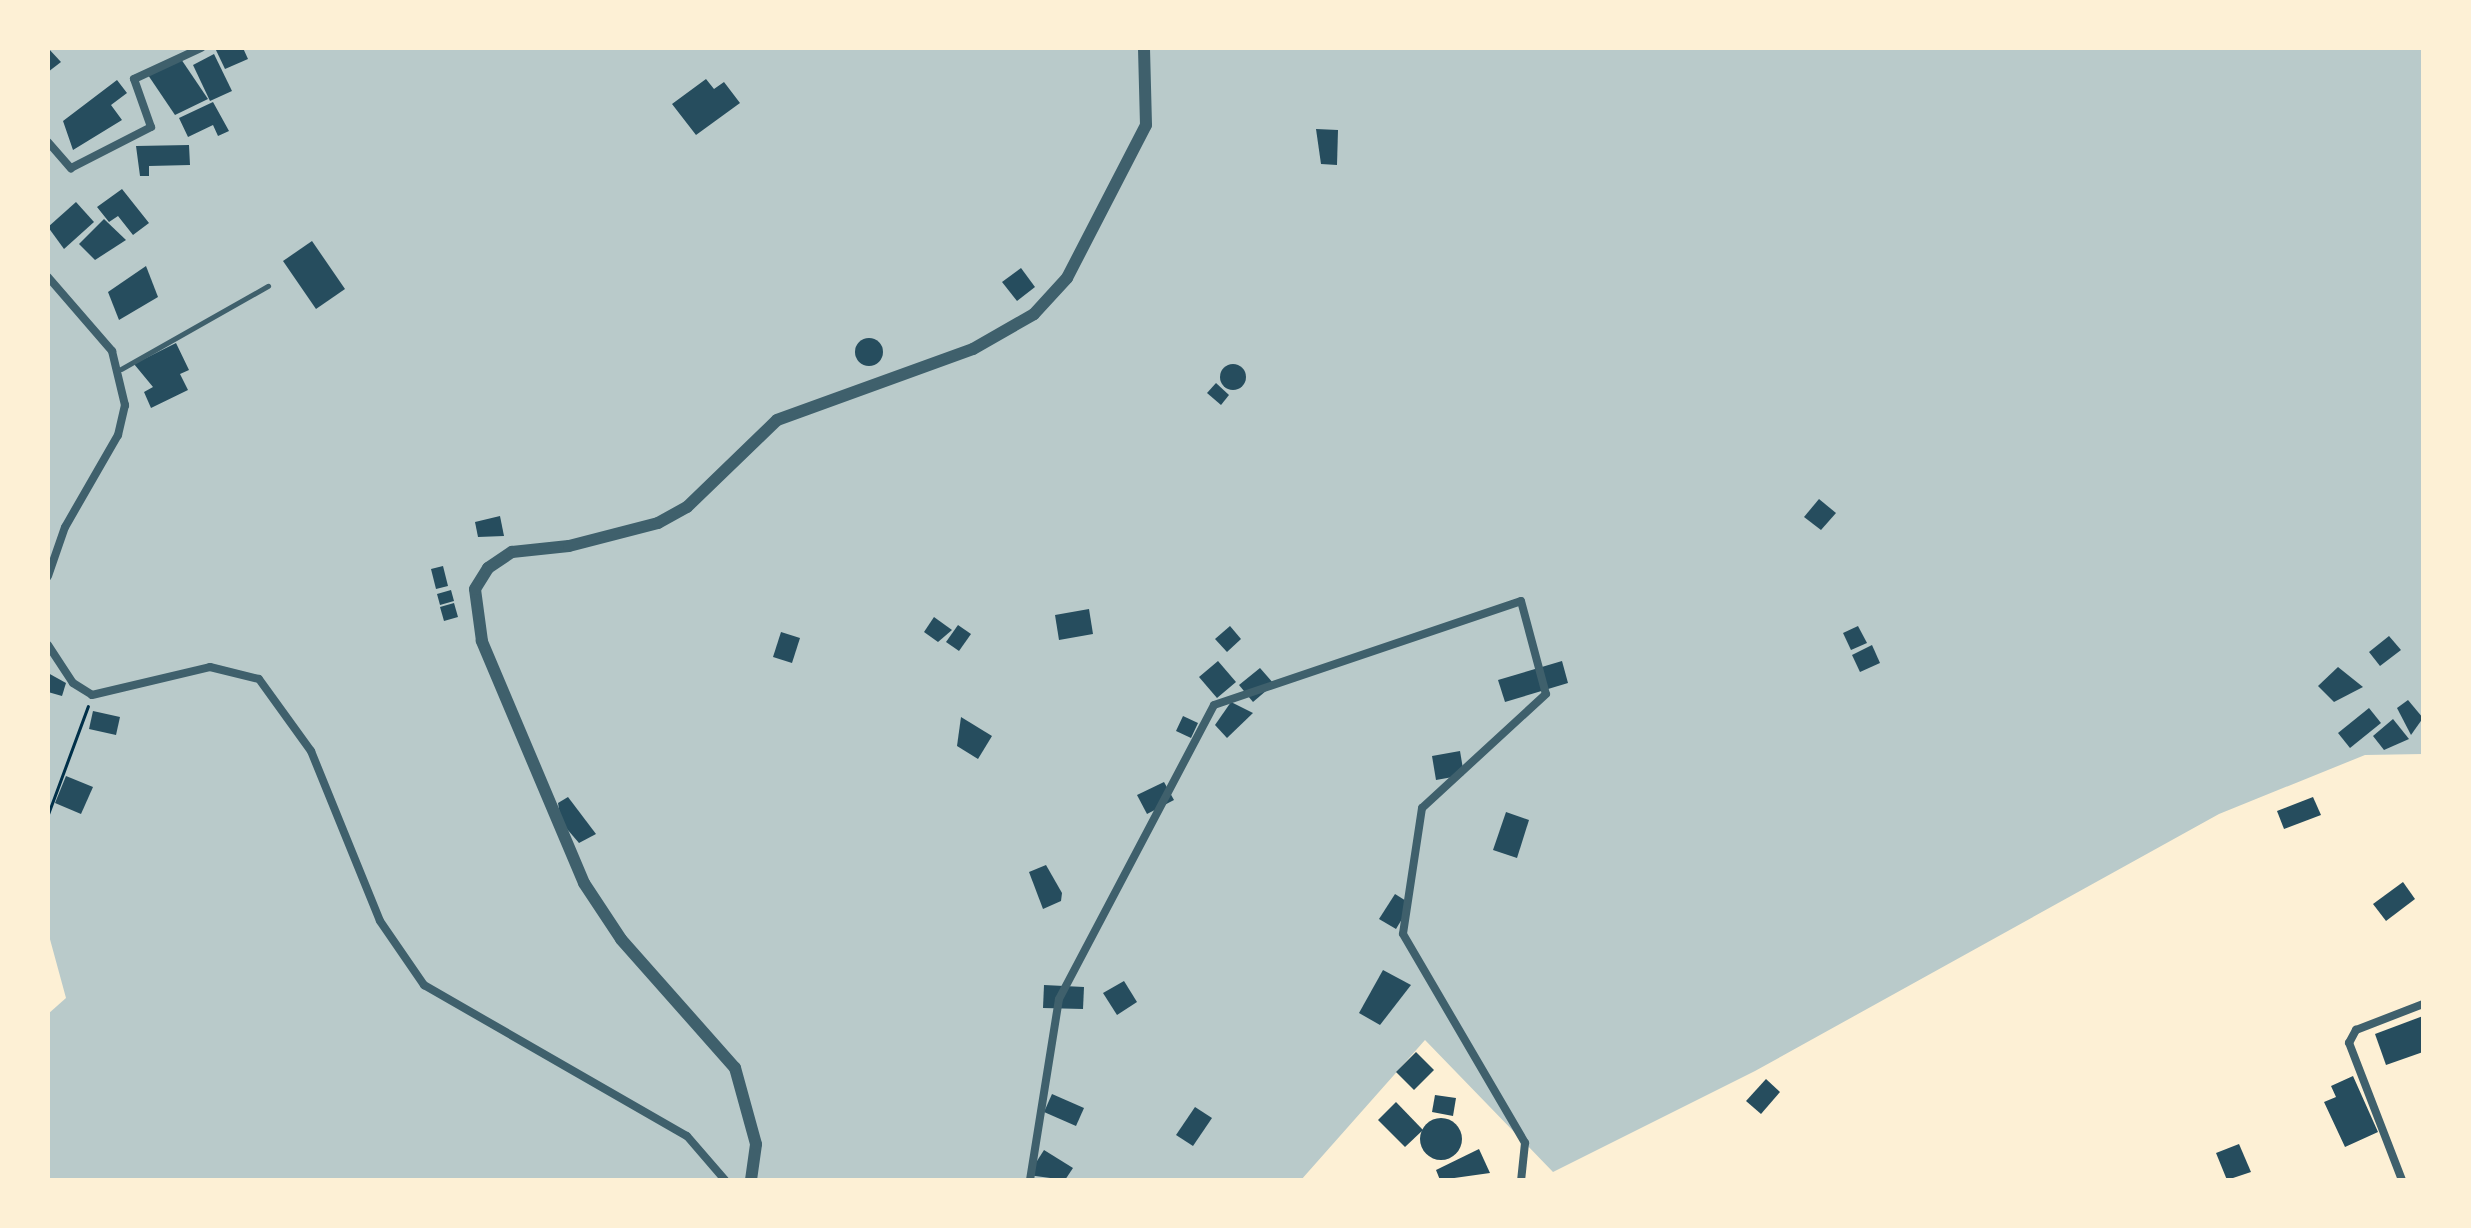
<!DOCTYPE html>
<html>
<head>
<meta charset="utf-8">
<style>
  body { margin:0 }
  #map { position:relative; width:2471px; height:1228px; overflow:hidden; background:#fdf0d5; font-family:"Archivo Narrow",sans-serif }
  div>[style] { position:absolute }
  .green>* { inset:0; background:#b9caca }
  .building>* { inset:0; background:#264d5e }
  .round { border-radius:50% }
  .path>* { height:3px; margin:-1.5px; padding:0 1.5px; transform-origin:1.5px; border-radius:1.5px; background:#003049 }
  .service>* { height:5px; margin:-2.5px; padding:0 2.5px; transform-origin:2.5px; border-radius:2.5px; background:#3f606c }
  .minor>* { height:8px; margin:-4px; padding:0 4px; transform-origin:4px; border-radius:4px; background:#3f606c }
  .tertiary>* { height:12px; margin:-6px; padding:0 6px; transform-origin:6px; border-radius:6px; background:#3f606c }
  span { translate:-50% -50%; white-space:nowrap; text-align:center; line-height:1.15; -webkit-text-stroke:6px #fdf0d5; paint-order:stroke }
  .frame { position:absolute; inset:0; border:50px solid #fdf0d5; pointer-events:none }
</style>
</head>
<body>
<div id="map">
  <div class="green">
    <div style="clip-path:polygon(48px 48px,2423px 48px,2423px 754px,2365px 755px,2219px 814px,1755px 1071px,1553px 1172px,1425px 1040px,1301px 1180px,48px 1180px,48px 1014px,66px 998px,48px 932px)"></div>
  </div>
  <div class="building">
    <div style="clip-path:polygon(48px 48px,61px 62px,48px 72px)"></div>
    <div style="clip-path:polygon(215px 48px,243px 48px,248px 59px,225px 69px)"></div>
    <div style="clip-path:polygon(214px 54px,232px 91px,210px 101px,193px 65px)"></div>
    <div style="clip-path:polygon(181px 59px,208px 99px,175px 115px,148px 75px)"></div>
    <div style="clip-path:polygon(706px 79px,714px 89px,724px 82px,740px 103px,696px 135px,672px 104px)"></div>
    <div style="clip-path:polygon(117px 80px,127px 93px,111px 105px,122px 120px,73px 150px,63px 121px)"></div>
    <div style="clip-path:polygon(213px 102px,229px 131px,218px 136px,213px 125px,188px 137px,179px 118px)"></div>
    <div style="clip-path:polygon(1316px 129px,1338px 130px,1337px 165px,1321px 164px)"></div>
    <div style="clip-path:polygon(189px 145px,190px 165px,149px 166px,149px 176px,140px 176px,136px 146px)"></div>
    <div style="clip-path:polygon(122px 189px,149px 223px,133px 235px,118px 216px,109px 222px,97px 207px)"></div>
    <div style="clip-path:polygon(76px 202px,94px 222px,64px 249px,48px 227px)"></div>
    <div style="clip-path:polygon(104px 219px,126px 240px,95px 260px,79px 244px)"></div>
    <div style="clip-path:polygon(312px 241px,345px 289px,316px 309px,283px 261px)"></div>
    <div style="clip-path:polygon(146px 266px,158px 297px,119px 320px,108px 292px)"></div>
    <div style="clip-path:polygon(1021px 268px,1035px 287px,1017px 301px,1002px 282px)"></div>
    <div class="round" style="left:855px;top:338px;width:28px;height:28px"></div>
    <div style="clip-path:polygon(176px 343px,189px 370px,180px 374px,188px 390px,151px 408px,144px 392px,153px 387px,134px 364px)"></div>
    <div class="round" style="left:1220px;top:364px;width:26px;height:26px"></div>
    <div style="clip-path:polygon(1216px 383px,1229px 395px,1221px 405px,1207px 393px)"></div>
    <div style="clip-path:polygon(1819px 499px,1836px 513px,1821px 530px,1804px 517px)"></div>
    <div style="clip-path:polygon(500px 516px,504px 536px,478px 537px,475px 522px)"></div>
    <div style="clip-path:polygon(443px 566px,448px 586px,436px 589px,431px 569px)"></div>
    <div style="clip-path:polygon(451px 590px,454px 601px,440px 605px,437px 594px)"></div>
    <div style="clip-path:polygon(454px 603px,458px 617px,444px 621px,440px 607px)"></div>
    <div style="clip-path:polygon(1089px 609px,1093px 634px,1059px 640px,1055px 615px)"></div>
    <div style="clip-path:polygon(934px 617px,952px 630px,938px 642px,924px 632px)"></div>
    <div style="clip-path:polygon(958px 625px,971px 634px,959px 651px,946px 642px)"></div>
    <div style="clip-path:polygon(1230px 626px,1241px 639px,1227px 652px,1215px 639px)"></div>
    <div style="clip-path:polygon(1858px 626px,1867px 643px,1851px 650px,1843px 633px)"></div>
    <div style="clip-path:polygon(781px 632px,800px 638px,792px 663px,773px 657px)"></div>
    <div style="clip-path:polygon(2389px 636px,2401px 650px,2380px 666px,2369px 652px)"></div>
    <div style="clip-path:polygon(1872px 645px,1880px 663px,1860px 672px,1852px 655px)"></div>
    <div style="clip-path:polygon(1218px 661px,1236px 682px,1217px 698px,1199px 677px)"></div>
    <div style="clip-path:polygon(1562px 661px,1568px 683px,1505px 702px,1498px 680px)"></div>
    <div style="clip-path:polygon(2338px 667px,2363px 687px,2334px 702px,2318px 686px)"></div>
    <div style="clip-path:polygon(1260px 668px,1274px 684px,1253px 702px,1239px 685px)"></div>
    <div style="clip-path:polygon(48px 673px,66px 683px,62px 696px,48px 692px)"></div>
    <div style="clip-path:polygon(2408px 700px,2423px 718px,2411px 735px,2397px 708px)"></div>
    <div style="clip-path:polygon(1231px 702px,1253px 713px,1227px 738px,1215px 725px)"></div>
    <div style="clip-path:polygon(2369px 708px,2381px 723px,2350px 748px,2338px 733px)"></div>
    <div style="clip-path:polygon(93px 711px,120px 717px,116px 735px,89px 729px)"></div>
    <div style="clip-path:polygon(1183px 716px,1198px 723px,1191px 738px,1176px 731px)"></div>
    <div style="clip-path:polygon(961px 717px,992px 736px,978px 759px,957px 746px)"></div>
    <div style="clip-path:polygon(2393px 719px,2409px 739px,2384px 750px,2373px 736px)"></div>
    <div style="clip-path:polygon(1460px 751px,1464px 775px,1436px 780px,1432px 756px)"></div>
    <div style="clip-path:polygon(66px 776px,93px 787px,81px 814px,55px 803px)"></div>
    <div style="clip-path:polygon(1164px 782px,1174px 800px,1147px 814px,1137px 795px)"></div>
    <div style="clip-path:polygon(568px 797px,596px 834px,579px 843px,561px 822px,558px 803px)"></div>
    <div style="clip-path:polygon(2313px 797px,2321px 815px,2284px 829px,2277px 811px)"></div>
    <div style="clip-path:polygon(1506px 812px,1529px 820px,1517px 858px,1493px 850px)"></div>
    <div style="clip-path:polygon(1046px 865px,1062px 893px,1061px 901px,1043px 909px,1029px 872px)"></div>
    <div style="clip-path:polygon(2403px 882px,2415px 899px,2386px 921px,2373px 904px)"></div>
    <div style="clip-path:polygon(1395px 894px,1411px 904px,1396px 929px,1379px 919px)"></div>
    <div style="clip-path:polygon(1383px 970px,1411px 985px,1380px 1025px,1359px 1013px)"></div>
    <div style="clip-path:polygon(1124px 981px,1137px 1002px,1117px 1015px,1103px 993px)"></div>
    <div style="clip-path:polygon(1044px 985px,1084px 987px,1083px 1009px,1043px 1008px)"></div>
    <div style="clip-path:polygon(2423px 1016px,2423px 1052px,2386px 1065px,2375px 1034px)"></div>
    <div style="clip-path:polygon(1416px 1052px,1434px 1070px,1414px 1090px,1396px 1072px)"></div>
    <div style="clip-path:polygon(2353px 1076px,2378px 1132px,2345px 1147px,2324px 1102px,2336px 1097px,2331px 1086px)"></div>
    <div style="clip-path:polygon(1766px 1079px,1780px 1092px,1761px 1114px,1746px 1101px)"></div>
    <div style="clip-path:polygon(1052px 1094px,1084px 1108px,1076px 1126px,1044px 1112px)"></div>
    <div style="clip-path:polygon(1435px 1095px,1456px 1098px,1453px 1116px,1432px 1112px)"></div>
    <div style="clip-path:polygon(1396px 1102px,1423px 1130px,1405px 1147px,1378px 1120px)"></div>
    <div style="clip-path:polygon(1195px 1107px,1212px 1118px,1193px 1146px,1176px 1135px)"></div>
    <div class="round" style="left:1420px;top:1118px;width:42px;height:42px"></div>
    <div style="clip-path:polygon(2239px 1144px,2251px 1172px,2227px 1180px,2216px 1153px)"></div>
    <div style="clip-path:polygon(1479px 1149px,1490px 1173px,1440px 1180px,1436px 1170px)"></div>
    <div style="clip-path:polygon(1044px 1150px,1073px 1168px,1065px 1180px,1028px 1175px)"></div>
  </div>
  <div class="path">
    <div style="left:48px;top:814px;width:115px;rotate:-69.7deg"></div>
  </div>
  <div class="service">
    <div style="left:121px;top:369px;width:169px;rotate:-29.5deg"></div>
  </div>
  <div class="minor">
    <div style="left:48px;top:142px;width:35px;rotate:49deg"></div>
    <div style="left:71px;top:168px;width:90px;rotate:-27.1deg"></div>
    <div style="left:151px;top:127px;width:51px;rotate:-109.5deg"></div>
    <div style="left:134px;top:79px;width:74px;rotate:-24.8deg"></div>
    <div style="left:48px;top:277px;width:98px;rotate:49.1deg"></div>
    <div style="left:112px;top:351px;width:56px;rotate:76.5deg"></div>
    <div style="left:125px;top:405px;width:31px;rotate:103deg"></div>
    <div style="left:118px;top:435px;width:106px;rotate:119.9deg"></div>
    <div style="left:65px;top:527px;width:52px;rotate:109.1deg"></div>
    <div style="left:48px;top:645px;width:45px;rotate:56.7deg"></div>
    <div style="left:73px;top:683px;width:22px;rotate:32deg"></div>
    <div style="left:92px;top:695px;width:121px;rotate:-13.3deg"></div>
    <div style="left:210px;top:667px;width:50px;rotate:13.8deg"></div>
    <div style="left:259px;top:679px;width:89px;rotate:54.2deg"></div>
    <div style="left:311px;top:751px;width:183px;rotate:67.9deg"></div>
    <div style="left:380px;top:921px;width:78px;rotate:55.5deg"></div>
    <div style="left:424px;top:985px;width:303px;rotate:29.9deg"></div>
    <div style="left:687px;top:1136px;width:58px;rotate:49.2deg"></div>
    <div style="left:1030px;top:1180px;width:183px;rotate:-80.9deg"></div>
    <div style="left:1059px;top:999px;width:332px;rotate:-62.2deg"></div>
    <div style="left:1214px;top:705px;width:324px;rotate:-18.7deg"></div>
    <div style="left:1521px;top:601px;width:96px;rotate:75deg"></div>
    <div style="left:1546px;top:694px;width:168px;rotate:137.4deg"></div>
    <div style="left:1422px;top:808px;width:127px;rotate:98.6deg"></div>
    <div style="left:1403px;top:934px;width:242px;rotate:59.7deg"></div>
    <div style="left:1525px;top:1143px;width:37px;rotate:96deg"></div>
    <div style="left:2402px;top:1180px;width:147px;rotate:-111.1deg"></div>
    <div style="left:2349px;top:1043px;width:15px;rotate:-62deg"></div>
    <div style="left:2356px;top:1030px;width:72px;rotate:-21.2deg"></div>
  </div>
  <div class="tertiary">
    <div style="left:751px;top:1180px;width:36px;rotate:-82deg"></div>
    <div style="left:756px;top:1144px;width:79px;rotate:-105.4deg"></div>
    <div style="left:735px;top:1068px;width:172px;rotate:-131.5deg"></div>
    <div style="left:621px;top:939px;width:67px;rotate:-123.5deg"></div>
    <div style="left:584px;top:883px;width:263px;rotate:-112.9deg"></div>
    <div style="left:482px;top:641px;width:52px;rotate:-97.7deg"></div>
    <div style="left:475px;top:589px;width:25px;rotate:-58deg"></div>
    <div style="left:488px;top:568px;width:29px;rotate:-34deg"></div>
    <div style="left:512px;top:552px;width:57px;rotate:-6deg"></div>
    <div style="left:569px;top:546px;width:92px;rotate:-14.5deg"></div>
    <div style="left:658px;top:523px;width:33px;rotate:-29deg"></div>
    <div style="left:687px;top:507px;width:125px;rotate:-44deg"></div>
    <div style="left:777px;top:420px;width:208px;rotate:-19.9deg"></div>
    <div style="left:973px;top:349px;width:70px;rotate:-29.8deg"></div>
    <div style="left:1034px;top:314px;width:49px;rotate:-47.5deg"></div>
    <div style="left:1067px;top:278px;width:172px;rotate:-62.7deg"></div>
    <div style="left:1146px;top:125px;width:77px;rotate:-91.5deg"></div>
  </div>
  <div class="frame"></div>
</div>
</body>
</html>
